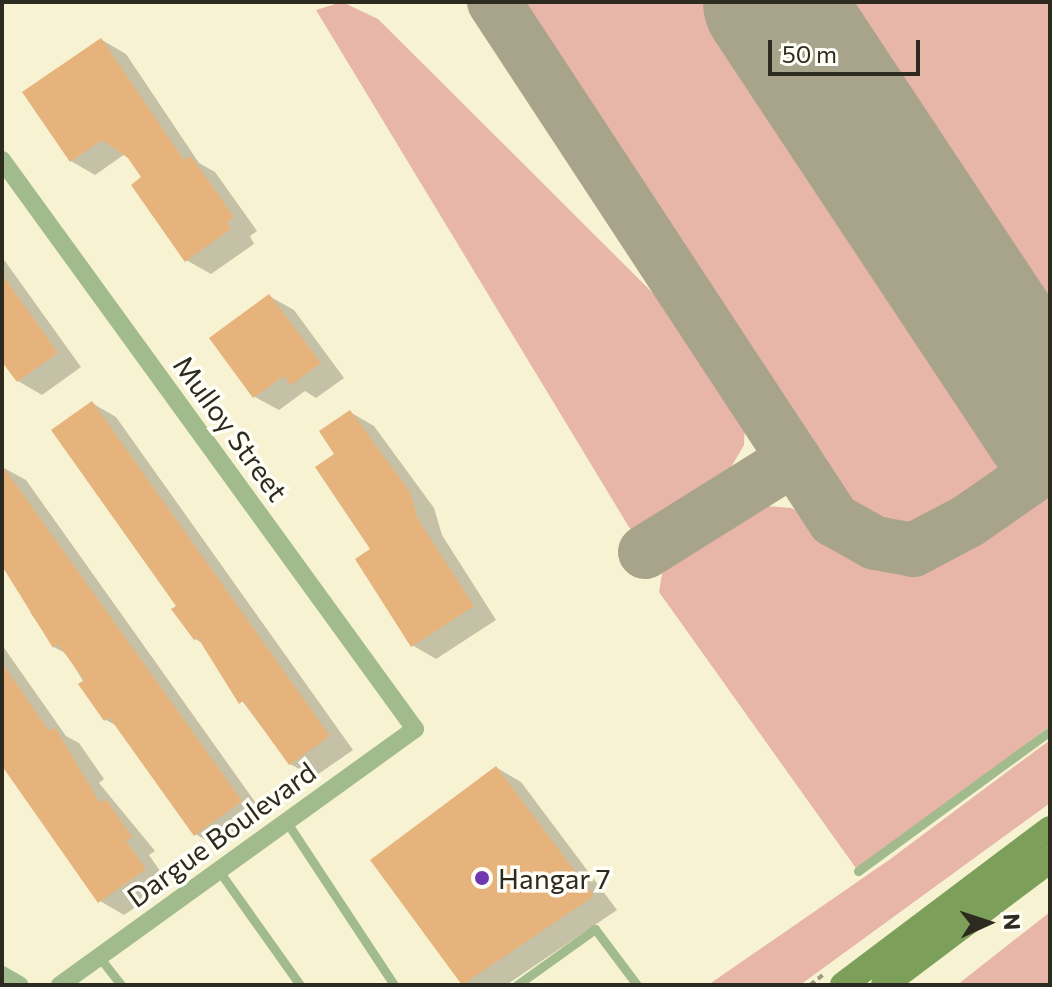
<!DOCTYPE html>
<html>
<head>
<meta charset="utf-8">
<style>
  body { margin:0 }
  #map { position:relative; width:1052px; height:987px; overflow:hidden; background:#f7f2d1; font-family:Commissioner,sans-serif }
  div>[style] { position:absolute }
  .green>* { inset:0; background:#e8b6a8 }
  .shadow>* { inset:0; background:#0003 }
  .taxiway>* { height:54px; margin:-27px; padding:0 27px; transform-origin:27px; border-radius:27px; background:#a8a48b }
  .runway>* { height:138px; margin:-69px; padding:0 69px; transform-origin:69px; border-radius:69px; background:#a8a48b }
  .building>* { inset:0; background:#e7b37c }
  .path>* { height:4px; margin-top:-2px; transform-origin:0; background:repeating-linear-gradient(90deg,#9e9a82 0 6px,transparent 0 10px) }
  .service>* { height:9px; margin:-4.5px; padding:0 4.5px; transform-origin:4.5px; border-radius:4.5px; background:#a2bb8d }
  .minor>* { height:18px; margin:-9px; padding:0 9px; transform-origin:9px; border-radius:9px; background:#a2bb8d }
  .secondary>* { height:26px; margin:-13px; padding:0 13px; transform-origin:13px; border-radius:13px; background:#7ca05a }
  .dots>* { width:22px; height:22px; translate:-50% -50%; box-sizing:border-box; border:4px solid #fffef7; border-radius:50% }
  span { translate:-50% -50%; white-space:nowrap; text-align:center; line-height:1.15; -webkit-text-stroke:7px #fffef7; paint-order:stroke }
  .street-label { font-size:28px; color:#2d2b1f }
  .poi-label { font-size:28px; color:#2d2b1f }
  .left { translate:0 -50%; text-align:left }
  .frame { position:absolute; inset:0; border:4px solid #2d2b1f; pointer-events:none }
  .north { position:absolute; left:948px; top:883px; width:80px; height:80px; -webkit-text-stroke:6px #fffef7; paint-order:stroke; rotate:87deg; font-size:22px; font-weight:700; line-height:32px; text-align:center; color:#2d2b1f }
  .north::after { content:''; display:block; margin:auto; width:28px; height:36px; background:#2d2b1f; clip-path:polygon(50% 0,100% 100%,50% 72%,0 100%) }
  .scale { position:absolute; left:768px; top:40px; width:152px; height:36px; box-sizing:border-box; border:4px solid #2d2b1f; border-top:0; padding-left:10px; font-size:24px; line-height:28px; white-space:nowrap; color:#2d2b1f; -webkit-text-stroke:6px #fffef7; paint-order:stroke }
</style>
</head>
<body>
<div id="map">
  <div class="green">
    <div style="clip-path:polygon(342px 2px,378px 19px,695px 335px,736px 398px,745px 422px,744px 445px,723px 481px,635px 537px,316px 10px)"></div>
    <div style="clip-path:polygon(521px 2px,733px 2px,991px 393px,1004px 423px,1003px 460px,995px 478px,941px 520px,908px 532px,874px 526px,844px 500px)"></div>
    <div style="clip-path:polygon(815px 2px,1050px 2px,1050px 357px)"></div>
    <div style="clip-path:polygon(1050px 487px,1050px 726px,858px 871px,659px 592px,662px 574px,672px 557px,744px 512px,766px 506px,791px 508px,814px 519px,841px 545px,868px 559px,900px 565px,929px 561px,958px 548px)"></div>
    <div style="clip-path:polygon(1050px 740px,1050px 803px,800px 985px,708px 985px,889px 860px)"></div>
    <div style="clip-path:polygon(1050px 912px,1050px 985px,957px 985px)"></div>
  </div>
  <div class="shadow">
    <div style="clip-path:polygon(102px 40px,126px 54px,199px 163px,215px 172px,257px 231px,250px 236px,254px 244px,211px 274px,186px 260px,144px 178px,125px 154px,95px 175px,71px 161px)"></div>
    <div style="clip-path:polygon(2px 257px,81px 367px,42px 395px,18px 381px,2px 360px)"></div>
    <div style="clip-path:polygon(269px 296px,294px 310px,344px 378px,316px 398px,305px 391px,279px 410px,255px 397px)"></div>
    <div style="clip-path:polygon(92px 403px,116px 417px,353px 750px,314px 777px,290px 764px,220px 672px,206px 645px,195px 639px)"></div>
    <div style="clip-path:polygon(350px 412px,374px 426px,434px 508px,442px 535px,496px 620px,436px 659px,412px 645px,337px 454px)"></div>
    <div style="clip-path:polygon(2px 467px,26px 480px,265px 816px,220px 848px,195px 834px,119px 727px,106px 720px,67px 654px,54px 647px,30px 612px,35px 608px,2px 562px)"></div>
    <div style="clip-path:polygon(2px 645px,66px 736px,79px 743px,104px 779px,99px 783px,155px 851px,149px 855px,169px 884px,124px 915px,100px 901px,2px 762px)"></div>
    <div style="clip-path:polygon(497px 768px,521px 782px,617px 910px,506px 985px,466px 985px,373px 861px)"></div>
  </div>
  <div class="taxiway">
    <div style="left:494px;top:2px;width:620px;rotate:56.72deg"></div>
    <div style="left:834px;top:520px;width:47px;rotate:29.3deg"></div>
    <div style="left:875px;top:543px;width:39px;rotate:10deg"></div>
    <div style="left:913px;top:550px;width:62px;rotate:-27.8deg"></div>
    <div style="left:968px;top:521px;width:100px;rotate:-34.8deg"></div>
    <div style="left:645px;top:552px;width:176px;rotate:-32deg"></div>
  </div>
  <div class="runway">
    <div style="left:772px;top:2px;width:504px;rotate:56.5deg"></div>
  </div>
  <div class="building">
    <div style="clip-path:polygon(101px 38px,184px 160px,191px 156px,234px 217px,227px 222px,231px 229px,185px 262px,131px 185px,141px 177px,128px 158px,102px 140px,70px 162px,22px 92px)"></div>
    <div style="clip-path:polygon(2px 274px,58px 353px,17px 382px,2px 362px)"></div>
    <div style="clip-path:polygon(269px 294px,321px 363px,291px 385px,284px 376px,253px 398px,209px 338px)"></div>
    <div style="clip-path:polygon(92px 401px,330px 736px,289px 765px,243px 701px,239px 704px,198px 638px,194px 640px,171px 609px,176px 606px,51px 430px)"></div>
    <div style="clip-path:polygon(350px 410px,410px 492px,418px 519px,474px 606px,411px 647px,355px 559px,370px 549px,315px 467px,334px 454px,319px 431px)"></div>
    <div style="clip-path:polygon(2px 465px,242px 801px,194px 836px,109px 717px,104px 721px,78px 684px,84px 680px,58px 644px,53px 648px,2px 566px)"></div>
    <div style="clip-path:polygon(2px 663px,49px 731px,55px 727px,100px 803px,106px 799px,132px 837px,126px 841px,146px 869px,98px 903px,2px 766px)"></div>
    <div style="clip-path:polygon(496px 766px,594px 896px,462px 985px,370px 860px)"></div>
  </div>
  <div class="path">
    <div style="left:810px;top:985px;width:16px;rotate:-38deg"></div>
  </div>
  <div class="service">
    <div style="left:286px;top:821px;width:196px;rotate:56.6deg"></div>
    <div style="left:219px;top:871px;width:140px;rotate:54.6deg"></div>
    <div style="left:858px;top:871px;width:238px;rotate:-36.1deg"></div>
    <div style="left:100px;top:958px;width:34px;rotate:52deg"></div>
    <div style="left:517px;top:985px;width:96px;rotate:-35.7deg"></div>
    <div style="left:595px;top:929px;width:70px;rotate:53.1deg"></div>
  </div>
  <div class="minor">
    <div style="left:2px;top:160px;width:703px;rotate:54.03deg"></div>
    <div style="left:415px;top:729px;width:438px;rotate:144.2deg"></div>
    <div style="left:2px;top:975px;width:20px;rotate:30deg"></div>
  </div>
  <div class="secondary">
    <div style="left:843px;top:985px;width:259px;rotate:-37deg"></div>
    <div style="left:884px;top:985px;width:208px;rotate:-37deg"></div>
  </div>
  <div class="dots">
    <div style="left:482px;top:878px;background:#7038ae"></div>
  </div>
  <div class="street-label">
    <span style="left:231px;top:428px;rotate:54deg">Mulloy Street</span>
    <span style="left:221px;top:834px;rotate:-36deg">Dargue Boulevard</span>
  </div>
  <div class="poi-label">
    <span class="left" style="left:498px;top:878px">Hangar 7</span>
  </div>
  <div class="frame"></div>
  <div class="north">N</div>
  <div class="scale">50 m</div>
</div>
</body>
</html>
